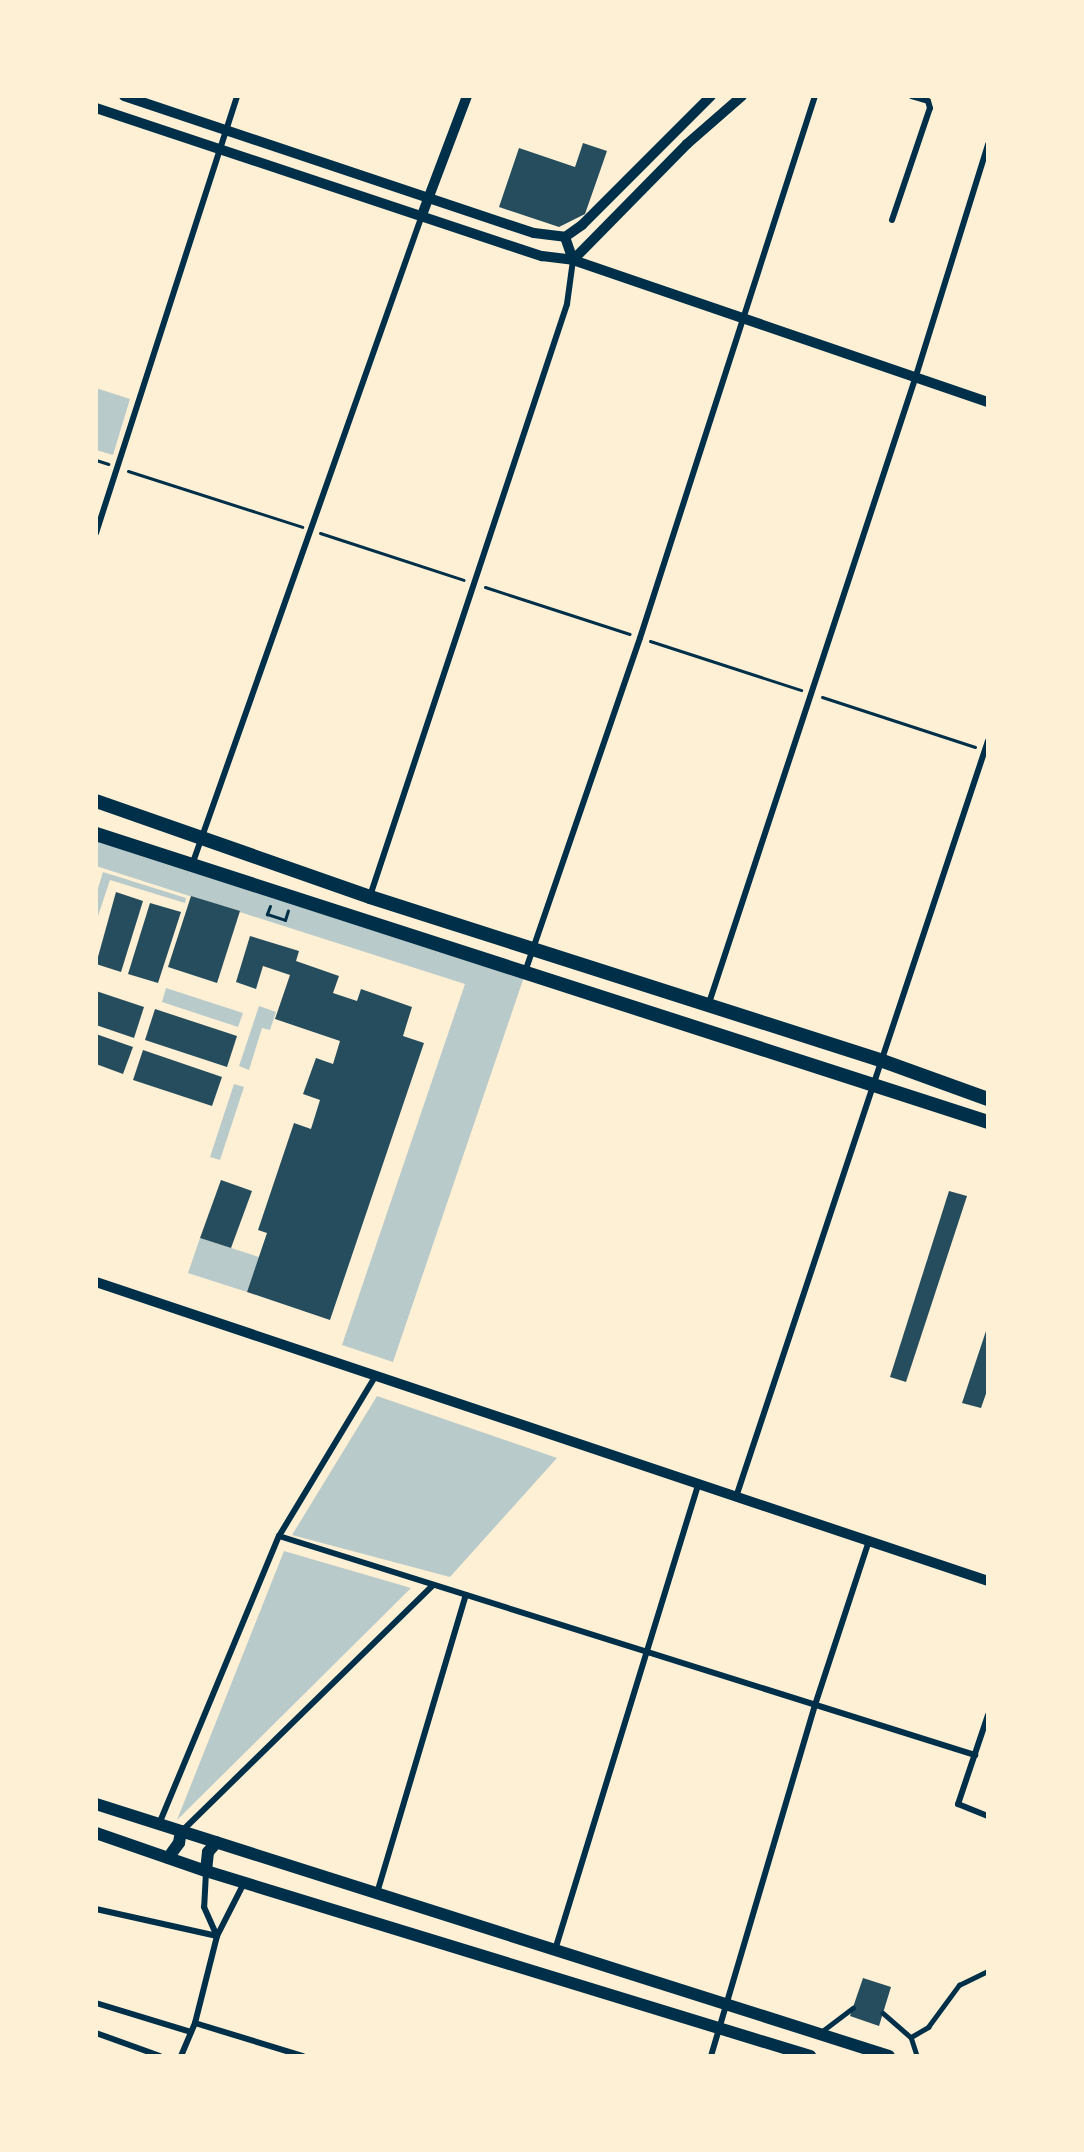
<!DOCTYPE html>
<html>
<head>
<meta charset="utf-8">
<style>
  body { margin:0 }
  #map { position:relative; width:1084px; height:2152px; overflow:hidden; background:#fdf0d5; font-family:"Alegreya Sans",sans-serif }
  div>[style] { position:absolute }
  .green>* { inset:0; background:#b9caca }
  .building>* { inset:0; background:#264d5e }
  .path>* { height:3px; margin:-1.5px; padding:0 1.5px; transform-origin:1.5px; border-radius:1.5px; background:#003049 }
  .service>* { height:4.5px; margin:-2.25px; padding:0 2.25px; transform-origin:2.25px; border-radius:2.25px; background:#003049 }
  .minor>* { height:6px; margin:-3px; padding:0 3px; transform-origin:3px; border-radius:3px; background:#003049 }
  .tertiary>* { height:10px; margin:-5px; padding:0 5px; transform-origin:5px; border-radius:5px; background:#003049 }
  .secondary>* { height:12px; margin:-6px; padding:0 6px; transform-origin:6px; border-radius:6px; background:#003049 }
  .primary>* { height:14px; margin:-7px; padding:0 7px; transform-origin:7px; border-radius:7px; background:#003049 }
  span { translate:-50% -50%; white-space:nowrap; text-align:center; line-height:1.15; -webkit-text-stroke:4.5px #fdf0d5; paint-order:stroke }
  .frame { position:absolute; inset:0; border:98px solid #fdf0d5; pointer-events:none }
</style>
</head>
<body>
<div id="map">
  <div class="green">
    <div style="clip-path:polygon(96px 388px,130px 399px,113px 455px,96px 450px)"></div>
    <div style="clip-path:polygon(96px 834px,525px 974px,393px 1362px,342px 1345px,465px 984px,96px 866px)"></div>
    <div style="clip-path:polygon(103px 872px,186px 898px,185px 903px,110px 880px,96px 922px,96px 895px)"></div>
    <div style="clip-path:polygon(166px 988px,243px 1013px,238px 1027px,162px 1002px)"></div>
    <div style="clip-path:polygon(259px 1006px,276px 1012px,270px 1030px,262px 1028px,249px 1070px,239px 1066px)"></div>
    <div style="clip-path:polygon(234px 1084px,244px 1087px,220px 1160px,210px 1157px)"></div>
    <div style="clip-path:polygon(200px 1238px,259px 1257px,247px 1292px,188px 1273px)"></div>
    <div style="clip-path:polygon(377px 1396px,557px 1458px,450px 1577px,292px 1535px)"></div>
    <div style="clip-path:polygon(284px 1551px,411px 1588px,177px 1820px)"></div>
  </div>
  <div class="building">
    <div style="clip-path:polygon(583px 143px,607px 151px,585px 214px,559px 227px,499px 207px,519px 148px,575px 167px)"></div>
    <div style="clip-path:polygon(116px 892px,143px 901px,121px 972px,96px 964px)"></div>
    <div style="clip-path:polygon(191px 896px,240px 911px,217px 983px,168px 967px)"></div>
    <div style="clip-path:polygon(150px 903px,181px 912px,158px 983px,128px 974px)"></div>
    <div style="clip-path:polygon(250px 936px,299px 951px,296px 961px,339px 976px,333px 993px,357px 1001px,361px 989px,412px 1007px,403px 1036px,424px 1043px,330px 1320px,247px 1292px,267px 1233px,258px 1230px,294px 1123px,311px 1129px,320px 1100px,303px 1094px,316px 1058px,333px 1064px,340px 1041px,275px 1019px,290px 975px,263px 966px,256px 989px,236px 982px)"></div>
    <div style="clip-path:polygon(96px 991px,144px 1007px,134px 1038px,96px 1025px)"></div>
    <div style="clip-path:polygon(155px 1009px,237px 1036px,227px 1067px,145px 1040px)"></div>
    <div style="clip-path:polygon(96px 1034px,133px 1047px,123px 1074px,96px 1064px)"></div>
    <div style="clip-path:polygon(143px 1050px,222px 1077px,212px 1106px,133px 1080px)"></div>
    <div style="clip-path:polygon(221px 1180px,252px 1191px,231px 1248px,200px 1238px)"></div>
    <div style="clip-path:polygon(949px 1191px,967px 1196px,906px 1382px,890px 1377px)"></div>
    <div style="clip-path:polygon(988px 1325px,988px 1388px,981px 1408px,962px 1403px)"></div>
    <div style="clip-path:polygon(863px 1978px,891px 1987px,879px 2026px,850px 2016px)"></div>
  </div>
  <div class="path">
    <div style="left:96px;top:460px;width:13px;rotate:18deg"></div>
    <div style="left:128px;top:471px;width:183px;rotate:17.8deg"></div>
    <div style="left:320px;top:533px;width:151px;rotate:18.1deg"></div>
    <div style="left:485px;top:587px;width:152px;rotate:18deg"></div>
    <div style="left:650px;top:641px;width:159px;rotate:18deg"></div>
    <div style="left:822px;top:697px;width:161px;rotate:18.1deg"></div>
    <div style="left:270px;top:906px;width:9px;rotate:111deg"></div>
    <div style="left:267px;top:914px;width:19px;rotate:18deg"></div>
    <div style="left:285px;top:920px;width:10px;rotate:-73deg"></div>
  </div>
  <div class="service">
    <div style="left:883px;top:2013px;width:37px;rotate:41deg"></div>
    <div style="left:911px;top:2037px;width:20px;rotate:72deg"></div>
    <div style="left:821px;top:2032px;width:40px;rotate:-37deg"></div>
    <div style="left:911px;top:2037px;width:20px;rotate:-30deg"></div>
    <div style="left:928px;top:2027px;width:52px;rotate:-53.6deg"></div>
    <div style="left:959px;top:1985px;width:32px;rotate:-26deg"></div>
  </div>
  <div class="minor">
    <div style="left:892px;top:220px;width:118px;rotate:-71.3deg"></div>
    <div style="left:930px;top:108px;width:7px;rotate:-106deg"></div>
    <div style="left:928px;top:101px;width:17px;rotate:-163deg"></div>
    <div style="left:96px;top:533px;width:459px;rotate:-72.1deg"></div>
    <div style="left:192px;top:865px;width:689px;rotate:-70.51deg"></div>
    <div style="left:370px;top:896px;width:624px;rotate:-71.59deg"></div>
    <div style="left:567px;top:304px;width:44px;rotate:-82.2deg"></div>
    <div style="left:525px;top:972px;width:353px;rotate:-71deg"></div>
    <div style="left:640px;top:638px;width:570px;rotate:-72.11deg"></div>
    <div style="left:708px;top:1006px;width:660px;rotate:-71.73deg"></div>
    <div style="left:915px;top:379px;width:246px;rotate:-72.7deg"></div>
    <div style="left:736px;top:1497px;width:797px;rotate:-71.57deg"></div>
    <div style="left:279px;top:1536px;width:730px;rotate:17.47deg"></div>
    <div style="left:988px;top:1715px;width:94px;rotate:108.6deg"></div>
    <div style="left:958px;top:1804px;width:32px;rotate:22deg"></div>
    <div style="left:159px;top:1824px;width:312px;rotate:-67.4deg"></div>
    <div style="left:279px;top:1536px;width:188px;rotate:-58.9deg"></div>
    <div style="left:182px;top:1831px;width:351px;rotate:-44.4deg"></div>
    <div style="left:206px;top:1872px;width:35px;rotate:93deg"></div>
    <div style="left:204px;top:1907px;width:32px;rotate:66deg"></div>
    <div style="left:377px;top:1893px;width:311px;rotate:-73.4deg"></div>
    <div style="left:96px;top:1909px;width:124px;rotate:12.6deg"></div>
    <div style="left:555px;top:1950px;width:487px;rotate:-72.9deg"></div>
    <div style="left:96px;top:2003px;width:99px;rotate:17deg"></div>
    <div style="left:195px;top:2023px;width:113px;rotate:17deg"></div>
    <div style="left:96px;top:2033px;width:68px;rotate:19.8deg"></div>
    <div style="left:181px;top:2056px;width:36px;rotate:-67deg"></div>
    <div style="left:195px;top:2023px;width:90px;rotate:-75.8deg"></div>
    <div style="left:217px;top:1936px;width:59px;rotate:-63deg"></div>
    <div style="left:711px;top:2056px;width:366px;rotate:-73.5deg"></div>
    <div style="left:815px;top:1705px;width:173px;rotate:-71.8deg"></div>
  </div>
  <div class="tertiary">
    <div style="left:124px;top:96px;width:432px;rotate:18.5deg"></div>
    <div style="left:534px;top:233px;width:31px;rotate:7deg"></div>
    <div style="left:565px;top:237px;width:21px;rotate:-35deg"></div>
    <div style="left:582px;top:225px;width:182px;rotate:-45deg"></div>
    <div style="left:96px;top:108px;width:470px;rotate:18.4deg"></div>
    <div style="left:542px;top:256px;width:31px;rotate:7deg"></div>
    <div style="left:573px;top:260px;width:439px;rotate:18.9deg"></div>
    <div style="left:422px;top:215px;width:127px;rotate:-69.3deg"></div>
    <div style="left:565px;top:237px;width:24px;rotate:71deg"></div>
    <div style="left:573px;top:260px;width:163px;rotate:-45.5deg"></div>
    <div style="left:687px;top:144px;width:73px;rotate:-41.1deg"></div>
    <div style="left:96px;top:1282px;width:941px;rotate:18.53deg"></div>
  </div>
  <div class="secondary">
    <div style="left:96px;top:1804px;width:832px;rotate:17.63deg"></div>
    <div style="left:96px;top:1833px;width:116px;rotate:19.1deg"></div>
    <div style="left:206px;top:1871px;width:632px;rotate:17.03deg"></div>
    <div style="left:168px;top:1858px;width:19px;rotate:-54deg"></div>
    <div style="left:179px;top:1843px;width:12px;rotate:-81deg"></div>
    <div style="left:206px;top:1871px;width:19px;rotate:-84deg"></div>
    <div style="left:208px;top:1852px;width:13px;rotate:-48deg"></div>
  </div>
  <div class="primary">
    <div style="left:96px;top:801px;width:290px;rotate:19.3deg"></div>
    <div style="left:370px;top:897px;width:535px;rotate:17.72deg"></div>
    <div style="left:880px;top:1060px;width:115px;rotate:19.9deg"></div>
    <div style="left:96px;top:834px;width:937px;rotate:17.89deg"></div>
  </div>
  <div class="frame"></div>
</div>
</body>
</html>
